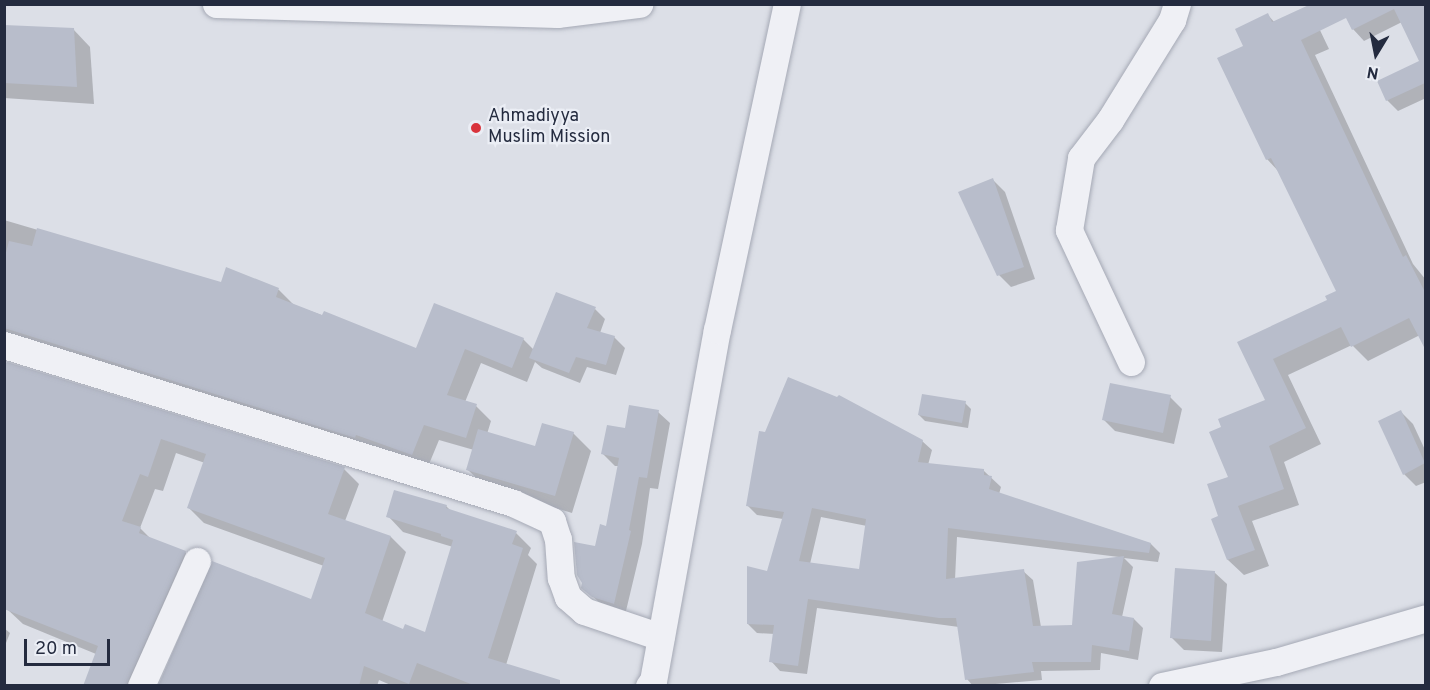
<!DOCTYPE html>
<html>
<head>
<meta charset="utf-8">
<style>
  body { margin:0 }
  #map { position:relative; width:1430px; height:690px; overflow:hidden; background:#dcdfe7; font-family:Overpass,sans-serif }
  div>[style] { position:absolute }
  .shadow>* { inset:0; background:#0003 }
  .building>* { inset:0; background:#b8bdcb }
  .roads { filter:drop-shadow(0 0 2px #a5a9b5) drop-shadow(0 0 2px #a5a9b5) }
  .street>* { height:27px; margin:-13.5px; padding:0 13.5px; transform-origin:13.5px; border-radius:13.5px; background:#eff0f5 }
  .dots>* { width:16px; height:16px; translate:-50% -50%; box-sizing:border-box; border:3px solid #ebeef5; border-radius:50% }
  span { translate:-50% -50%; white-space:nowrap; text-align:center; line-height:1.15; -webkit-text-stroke:4.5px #ebeef5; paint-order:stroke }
  .poi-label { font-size:18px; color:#242b3f }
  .left { translate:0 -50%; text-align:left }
  .frame { position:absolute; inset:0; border:6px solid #242b3f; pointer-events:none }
  .north { position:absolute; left:1346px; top:24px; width:60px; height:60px; -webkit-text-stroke:4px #ebeef5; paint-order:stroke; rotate:190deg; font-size:16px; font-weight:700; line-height:24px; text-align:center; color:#242b3f }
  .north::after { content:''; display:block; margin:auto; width:21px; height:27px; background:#242b3f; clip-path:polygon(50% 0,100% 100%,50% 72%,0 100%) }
  .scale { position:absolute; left:24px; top:639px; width:86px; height:27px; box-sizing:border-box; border:3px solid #242b3f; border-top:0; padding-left:8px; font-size:18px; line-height:21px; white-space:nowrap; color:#242b3f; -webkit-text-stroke:4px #ebeef5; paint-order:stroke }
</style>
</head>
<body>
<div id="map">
  <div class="shadow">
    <div style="clip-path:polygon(1341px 4px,1426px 4px,1426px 98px,1398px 111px,1387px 100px,1421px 61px,1402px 22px,1364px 41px,1353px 29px)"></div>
    <div style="clip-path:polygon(1268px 15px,1275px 23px,1318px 26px,1329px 49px,1315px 55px,1413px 264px,1426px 280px,1426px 346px,1420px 335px,1368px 361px,1352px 345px,1288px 375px,1321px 444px,1284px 462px,1299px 505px,1252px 521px,1269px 566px,1244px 575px,1228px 560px,1213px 520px,1220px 517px,1230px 477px,1267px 401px,1239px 343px,1329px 300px,1338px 291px,1280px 173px,1267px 159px,1245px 47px)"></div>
    <div style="clip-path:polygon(4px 26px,73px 29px,90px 47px,94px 104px,4px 98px)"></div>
    <div style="clip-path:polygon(993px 180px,1005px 192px,1035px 279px,1011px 287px,999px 275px)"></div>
    <div style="clip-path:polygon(4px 220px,221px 284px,227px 269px,279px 290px,294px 305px,417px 350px,523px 339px,534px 350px,595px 309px,605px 319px,600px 333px,614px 337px,625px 348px,616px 375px,587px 367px,580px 383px,542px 368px,535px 362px,527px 382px,481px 363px,465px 402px,476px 406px,491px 421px,487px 434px,536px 448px,573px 433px,591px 451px,572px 513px,486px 487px,468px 470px,474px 450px,439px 440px,427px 469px,4px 354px)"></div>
    <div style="clip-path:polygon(4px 363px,344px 469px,359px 484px,345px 521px,391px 537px,406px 552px,382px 622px,404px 631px,426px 634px,453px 547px,403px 532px,388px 516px,446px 506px,451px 511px,516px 533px,531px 548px,528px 555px,537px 564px,506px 665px,554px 686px,393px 686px,379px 680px,377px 686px,160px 686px,312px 601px,324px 566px,204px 523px,189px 508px,205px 463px,176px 453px,163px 491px,155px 489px,140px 528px,151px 539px,185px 552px,200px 567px,146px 686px,84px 686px,96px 654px,23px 624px,7px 609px)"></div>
    <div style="clip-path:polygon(1170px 397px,1182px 409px,1174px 444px,1115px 431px,1103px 419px)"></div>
    <div style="clip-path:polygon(965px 403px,971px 409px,968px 428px,925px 421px,919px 415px)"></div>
    <div style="clip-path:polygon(658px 412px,670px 423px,658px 489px,650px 488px,642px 544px,625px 615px,605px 608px,583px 587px,607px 527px,619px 466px,615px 466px,603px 454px,627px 430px)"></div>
    <div style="clip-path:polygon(1401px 412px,1413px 424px,1426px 452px,1426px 482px,1416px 486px,1404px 474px)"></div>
    <div style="clip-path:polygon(evenodd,922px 441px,932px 450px,928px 465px,984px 471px,1001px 487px,999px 494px,1151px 544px,1160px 553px,1158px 562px,1124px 558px,1133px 567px,1122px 617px,1134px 619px,1143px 628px,1138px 660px,1101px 653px,1100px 670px,1041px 671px,1042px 680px,973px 686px,967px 679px,959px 627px,817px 608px,807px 674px,780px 671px,771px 661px,775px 634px,757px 633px,748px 624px,768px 573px,783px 519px,757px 515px,747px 505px,922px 441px,821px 517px,867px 526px,860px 571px,810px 564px,821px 517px,922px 441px,957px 537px,1119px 557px,1073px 626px,1041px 627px,1033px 580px,1023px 571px,955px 580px,957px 537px)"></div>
    <div style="clip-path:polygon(1214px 572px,1227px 584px,1222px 652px,1184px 650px,1172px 638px)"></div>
    <div style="clip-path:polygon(4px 628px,10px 633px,4px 648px)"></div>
  </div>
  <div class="building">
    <div style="clip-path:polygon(1311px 4px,1425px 4px,1425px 83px,1386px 101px,1377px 81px,1419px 61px,1394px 9px,1352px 30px,1346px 18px,1301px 40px,1403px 257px,1406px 255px,1425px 292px,1425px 349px,1409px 318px,1351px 347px,1341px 327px,1273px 359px,1306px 428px,1269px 446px,1284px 489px,1238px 506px,1255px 550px,1227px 560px,1211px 519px,1218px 516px,1207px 484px,1228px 477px,1209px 432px,1221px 427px,1218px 419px,1265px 400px,1237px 342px,1327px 300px,1325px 296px,1336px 291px,1271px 158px,1266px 160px,1217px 58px,1243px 46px,1235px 29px,1268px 13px,1272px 22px)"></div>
    <div style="clip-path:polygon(4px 25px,74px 28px,77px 87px,4px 83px)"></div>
    <div style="clip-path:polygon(993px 178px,1024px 267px,997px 276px,958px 192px)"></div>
    <div style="clip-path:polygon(37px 228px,221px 282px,226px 267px,279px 288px,276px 297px,322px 315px,324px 311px,416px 348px,434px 303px,524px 338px,512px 368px,465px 349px,447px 395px,477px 404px,466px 438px,424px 425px,412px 455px,356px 435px,355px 438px,4px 328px,4px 260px,9px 241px,32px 246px)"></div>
    <div style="clip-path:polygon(556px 292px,596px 307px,587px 328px,615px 336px,606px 365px,576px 357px,569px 373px,529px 358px)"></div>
    <div style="clip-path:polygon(7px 362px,345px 467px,328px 514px,391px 536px,365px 613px,403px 629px,405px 624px,425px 632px,453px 540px,441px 536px,441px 534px,386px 517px,394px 490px,447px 505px,446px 508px,517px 531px,512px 544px,523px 548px,488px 658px,560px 680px,560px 686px,476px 686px,417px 663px,409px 684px,364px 666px,359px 686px,158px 686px,212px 561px,311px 599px,325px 558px,187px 508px,206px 454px,161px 439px,148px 477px,140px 474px,122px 521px,141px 527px,139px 533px,186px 551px,126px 686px,83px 686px,98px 646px,4px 609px,4px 367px)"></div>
    <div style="clip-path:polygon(evenodd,788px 377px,837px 397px,839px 395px,923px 440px,918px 462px,984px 469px,984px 475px,992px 476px,989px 489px,1151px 543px,1149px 553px,948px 528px,946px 579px,1024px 569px,1033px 626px,1072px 625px,1077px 562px,1124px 556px,1112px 614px,1134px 618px,1129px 651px,1092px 645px,1091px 662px,1032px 662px,1034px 672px,965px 680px,956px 618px,939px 618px,808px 599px,798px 666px,769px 662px,774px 625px,747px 624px,747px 566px,767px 571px,784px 512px,746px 506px,759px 431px,765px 432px,788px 377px,812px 508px,866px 519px,859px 569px,799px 561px,812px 508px)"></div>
    <div style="clip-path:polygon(1110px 383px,1171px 395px,1163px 433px,1102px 420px)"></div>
    <div style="clip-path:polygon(922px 394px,966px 401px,962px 423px,918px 415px)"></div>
    <div style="clip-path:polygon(629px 405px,659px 410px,647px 478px,639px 477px,629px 530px,631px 531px,614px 604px,592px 597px,581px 588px,582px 583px,577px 575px,574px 542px,595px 546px,600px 524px,606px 526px,619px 458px,601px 454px,607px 425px,625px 428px)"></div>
    <div style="clip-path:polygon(1401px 410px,1425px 463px,1403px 475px,1378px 421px)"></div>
    <div style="clip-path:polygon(542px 423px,574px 432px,555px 496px,466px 470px,478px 429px,535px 446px)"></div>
    <div style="clip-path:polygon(1175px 568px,1215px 571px,1211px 641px,1170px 638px)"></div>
  </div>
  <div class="roads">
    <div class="street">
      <div style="left:216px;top:4px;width:341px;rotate:1.7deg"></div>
      <div style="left:557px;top:14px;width:83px;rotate:-7deg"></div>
      <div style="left:4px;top:345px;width:533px;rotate:17.24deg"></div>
      <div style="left:513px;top:503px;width:43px;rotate:24.8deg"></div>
      <div style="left:552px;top:521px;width:19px;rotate:72deg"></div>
      <div style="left:558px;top:539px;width:39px;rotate:86deg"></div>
      <div style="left:561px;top:578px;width:20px;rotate:70deg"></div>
      <div style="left:568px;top:597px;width:21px;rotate:41deg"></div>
      <div style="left:584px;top:611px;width:81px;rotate:18.7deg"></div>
      <div style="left:1131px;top:362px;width:146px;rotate:-115.2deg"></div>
      <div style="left:1069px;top:230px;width:73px;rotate:-80.5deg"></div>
      <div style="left:1081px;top:158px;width:48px;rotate:-52.7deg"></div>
      <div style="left:1110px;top:120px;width:118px;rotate:-58.2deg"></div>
      <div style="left:1172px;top:20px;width:17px;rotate:-73deg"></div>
      <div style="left:141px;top:686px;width:137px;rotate:-65.9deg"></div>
      <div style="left:649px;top:686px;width:6px;rotate:-51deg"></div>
      <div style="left:653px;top:681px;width:357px;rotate:-79.7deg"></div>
      <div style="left:717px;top:330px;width:333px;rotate:-77.9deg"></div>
      <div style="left:1162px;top:686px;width:116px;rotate:-11.9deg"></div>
      <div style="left:1276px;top:662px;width:156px;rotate:-16.3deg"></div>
    </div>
  </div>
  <div class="dots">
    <div style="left:476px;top:128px;background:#d9343d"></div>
  </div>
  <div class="poi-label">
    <span class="left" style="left:488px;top:128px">Ahmadiyya<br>Muslim Mission</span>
  </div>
  <div class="frame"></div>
  <div class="north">N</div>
  <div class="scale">20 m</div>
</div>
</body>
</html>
